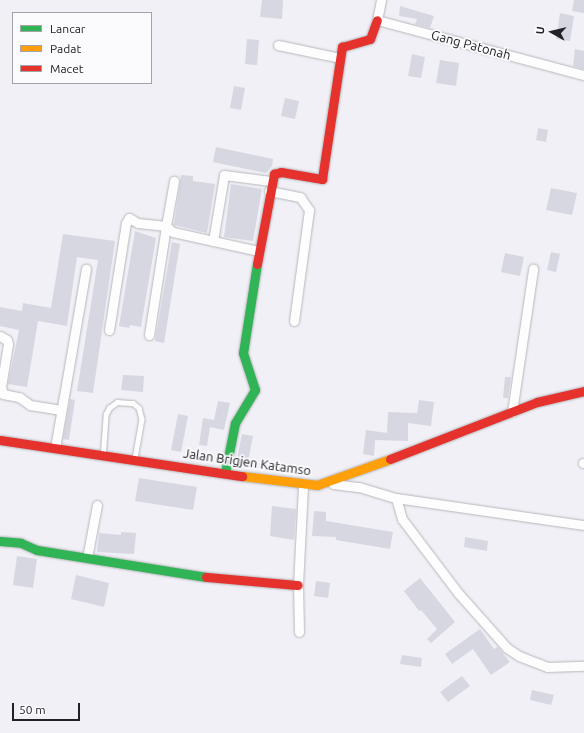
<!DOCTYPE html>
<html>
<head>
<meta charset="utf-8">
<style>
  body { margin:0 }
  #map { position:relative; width:584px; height:733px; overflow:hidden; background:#f0f0f6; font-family:Ubuntu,sans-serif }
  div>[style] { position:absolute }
  .building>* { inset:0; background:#d7d7e2 }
  .roads { filter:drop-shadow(0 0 1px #b6b6bb) drop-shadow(0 0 1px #b6b6bb) }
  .lane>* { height:4.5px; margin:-2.25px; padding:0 2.25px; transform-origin:2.25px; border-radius:2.25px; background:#fdfdfe }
  .street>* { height:9px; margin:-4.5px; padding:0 4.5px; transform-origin:4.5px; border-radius:4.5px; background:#fdfdfe }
  .fast>* { height:9px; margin:-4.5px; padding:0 4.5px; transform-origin:4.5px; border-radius:4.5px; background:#30b455 }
  .slow>* { height:9px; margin:-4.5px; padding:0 4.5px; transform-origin:4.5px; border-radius:4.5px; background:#ff9f0a }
  .jam>* { height:9px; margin:-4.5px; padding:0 4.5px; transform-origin:4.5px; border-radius:4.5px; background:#e5322d }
  span { translate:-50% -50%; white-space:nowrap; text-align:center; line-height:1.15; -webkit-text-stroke:3.5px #fbfbfe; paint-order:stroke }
  .street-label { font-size:13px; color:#222226 }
  .legend { position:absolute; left:12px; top:12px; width:140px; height:72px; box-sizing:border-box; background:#fbfbfe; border:1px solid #a4a4a8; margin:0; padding:5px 7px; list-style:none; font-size:12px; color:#222226 }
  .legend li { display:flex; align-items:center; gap:8px; height:20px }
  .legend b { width:20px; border:1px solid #a4a4a8 }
  .north { position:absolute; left:532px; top:12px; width:40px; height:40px; -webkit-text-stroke:3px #fbfbfe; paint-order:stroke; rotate:278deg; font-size:11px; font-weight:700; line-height:16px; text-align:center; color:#222226 }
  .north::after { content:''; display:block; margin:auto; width:14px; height:18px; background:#222226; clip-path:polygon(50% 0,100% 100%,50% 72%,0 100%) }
  .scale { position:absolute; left:12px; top:703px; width:68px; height:18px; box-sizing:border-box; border:2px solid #222226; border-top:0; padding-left:5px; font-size:12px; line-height:14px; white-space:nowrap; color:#222226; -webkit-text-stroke:3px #fbfbfe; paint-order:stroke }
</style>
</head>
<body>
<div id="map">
  <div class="building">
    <div style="clip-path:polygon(262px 0,283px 0,282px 19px,260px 17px)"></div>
    <div style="clip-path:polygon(574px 0,584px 0,584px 13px,572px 11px)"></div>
    <div style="clip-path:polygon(400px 6px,434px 16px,430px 28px,415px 24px,417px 19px,399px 16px)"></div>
    <div style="clip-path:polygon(560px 13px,574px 16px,570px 41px,556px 39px)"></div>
    <div style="clip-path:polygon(247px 39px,259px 40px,257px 65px,245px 64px)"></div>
    <div style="clip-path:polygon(575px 49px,584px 51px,584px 69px,573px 66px)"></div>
    <div style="clip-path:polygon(412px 54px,425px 57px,421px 78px,408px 76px)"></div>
    <div style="clip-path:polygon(440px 60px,459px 63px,456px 86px,436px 83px)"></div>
    <div style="clip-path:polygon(234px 86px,245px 88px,241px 110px,230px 108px)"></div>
    <div style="clip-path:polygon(285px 98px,299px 101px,295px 119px,281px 116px)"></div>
    <div style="clip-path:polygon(538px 128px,548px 130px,546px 142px,536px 140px)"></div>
    <div style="clip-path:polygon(216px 147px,273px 159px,272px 166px,266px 173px,213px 162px)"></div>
    <div style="clip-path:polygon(181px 175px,193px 176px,193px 181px,215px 184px,207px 233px,174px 225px)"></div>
    <div style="clip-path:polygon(231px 184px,262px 189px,253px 241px,224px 237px)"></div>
    <div style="clip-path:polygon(551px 188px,577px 193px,572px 215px,546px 210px)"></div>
    <div style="clip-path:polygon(135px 231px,156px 238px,141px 327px,130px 325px,129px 328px,119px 326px)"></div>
    <div style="clip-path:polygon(63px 234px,115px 241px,93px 393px,77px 391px,98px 260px,77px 257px,67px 326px,38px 321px,27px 387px,8px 384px,19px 330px,0 326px,0 307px,22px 311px,23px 303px,51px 308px)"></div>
    <div style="clip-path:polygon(172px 242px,180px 244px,164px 343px,155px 341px)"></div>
    <div style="clip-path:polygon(551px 252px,560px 254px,556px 272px,547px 270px)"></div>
    <div style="clip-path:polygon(505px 253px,524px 257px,520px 276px,501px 272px)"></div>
    <div style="clip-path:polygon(123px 375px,144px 376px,143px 392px,121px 390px)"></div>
    <div style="clip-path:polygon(505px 377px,511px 377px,508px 398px,503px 398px)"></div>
    <div style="clip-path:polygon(70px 399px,75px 400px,69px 440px,63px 439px)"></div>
    <div style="clip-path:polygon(419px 400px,434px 402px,431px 426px,408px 423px,408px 441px,375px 440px,374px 456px,363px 454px,366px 430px,387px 433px,388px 412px,417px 413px)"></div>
    <div style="clip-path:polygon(218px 401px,230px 403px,224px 430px,210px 427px,207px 446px,199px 445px,203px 418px,214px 420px)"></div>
    <div style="clip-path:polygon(178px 414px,188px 416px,181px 452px,171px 450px)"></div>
    <div style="clip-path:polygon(242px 434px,253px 436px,247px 466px,236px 464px)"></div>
    <div style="clip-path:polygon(139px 478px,197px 487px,193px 510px,135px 501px)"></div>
    <div style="clip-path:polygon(272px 506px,296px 509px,294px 540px,270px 536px)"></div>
    <div style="clip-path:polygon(314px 511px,326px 512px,326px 521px,393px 532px,390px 549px,336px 540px,336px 537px,312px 536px)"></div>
    <div style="clip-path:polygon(121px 532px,136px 533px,134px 554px,97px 552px,99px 533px,121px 535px)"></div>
    <div style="clip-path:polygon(465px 537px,488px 541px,487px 551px,464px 547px)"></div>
    <div style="clip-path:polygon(17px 556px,37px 559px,33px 588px,13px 585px)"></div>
    <div style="clip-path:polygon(76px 575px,109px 583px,104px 607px,71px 599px)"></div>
    <div style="clip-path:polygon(420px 578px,455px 622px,431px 643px,427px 639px,437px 629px,421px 610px,419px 611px,404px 591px)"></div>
    <div style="clip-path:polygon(316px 581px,330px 583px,328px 598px,314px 596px)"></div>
    <div style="clip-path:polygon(480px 629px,494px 649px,498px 647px,510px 662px,491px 675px,473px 649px,452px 664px,445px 654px)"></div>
    <div style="clip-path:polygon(402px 655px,422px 658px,421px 667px,400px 664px)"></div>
    <div style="clip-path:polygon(462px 676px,470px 686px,448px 702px,440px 692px)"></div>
    <div style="clip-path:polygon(532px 690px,554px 695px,551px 705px,530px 700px)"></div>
  </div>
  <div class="roads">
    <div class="lane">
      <div style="left:103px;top:453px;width:39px;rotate:-86deg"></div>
      <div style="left:106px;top:414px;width:7px;rotate:-63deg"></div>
      <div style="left:109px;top:408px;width:10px;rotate:-37deg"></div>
      <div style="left:117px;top:402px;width:16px;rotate:4deg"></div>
      <div style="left:133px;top:403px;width:8px;rotate:40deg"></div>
      <div style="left:139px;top:408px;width:11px;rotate:75deg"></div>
      <div style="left:142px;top:419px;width:40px;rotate:100deg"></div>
    </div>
    <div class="street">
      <div style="left:381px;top:0;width:20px;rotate:101deg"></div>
      <div style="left:377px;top:20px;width:214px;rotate:14.9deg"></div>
      <div style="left:278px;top:45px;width:63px;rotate:11.8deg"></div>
      <div style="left:269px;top:191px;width:32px;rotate:11deg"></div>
      <div style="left:300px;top:197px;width:16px;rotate:55deg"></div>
      <div style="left:309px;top:210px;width:112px;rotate:97.7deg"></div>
      <div style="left:213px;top:241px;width:67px;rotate:-80.5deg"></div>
      <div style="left:224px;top:175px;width:47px;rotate:7.3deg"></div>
      <div style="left:109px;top:330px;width:108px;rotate:-81deg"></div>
      <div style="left:126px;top:223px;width:6px;rotate:-59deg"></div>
      <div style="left:129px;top:218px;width:10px;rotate:29deg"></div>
      <div style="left:138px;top:223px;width:28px;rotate:6deg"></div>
      <div style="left:166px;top:226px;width:46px;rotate:-79.9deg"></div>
      <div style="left:149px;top:335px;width:110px;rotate:-81.1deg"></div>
      <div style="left:166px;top:226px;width:9px;rotate:41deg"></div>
      <div style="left:173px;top:232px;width:88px;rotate:12.5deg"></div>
      <div style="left:0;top:336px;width:8px;rotate:30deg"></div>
      <div style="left:7px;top:340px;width:4px;rotate:76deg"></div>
      <div style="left:8px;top:344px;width:44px;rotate:99.2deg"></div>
      <div style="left:1px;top:387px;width:7px;rotate:74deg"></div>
      <div style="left:3px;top:394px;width:16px;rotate:11deg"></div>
      <div style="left:19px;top:397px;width:14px;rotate:36deg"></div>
      <div style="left:30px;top:405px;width:30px;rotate:9deg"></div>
      <div style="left:512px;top:412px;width:145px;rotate:-81.6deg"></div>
      <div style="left:55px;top:448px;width:182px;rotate:-80.2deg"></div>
      <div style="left:583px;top:463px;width:1px"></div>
      <div style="left:333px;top:484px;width:26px;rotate:7deg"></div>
      <div style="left:359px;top:487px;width:39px;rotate:17deg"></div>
      <div style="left:396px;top:498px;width:190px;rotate:8.2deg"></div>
      <div style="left:396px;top:498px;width:22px;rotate:74deg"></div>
      <div style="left:402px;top:519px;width:94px;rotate:52.8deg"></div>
      <div style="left:459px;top:594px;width:72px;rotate:48.4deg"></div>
      <div style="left:507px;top:648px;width:14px;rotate:34deg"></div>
      <div style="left:519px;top:656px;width:30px;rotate:21deg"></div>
      <div style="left:547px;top:667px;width:37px;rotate:-2deg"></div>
      <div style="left:87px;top:558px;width:54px;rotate:-79.3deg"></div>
      <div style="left:299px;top:632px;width:47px;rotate:-91.2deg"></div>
      <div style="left:298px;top:585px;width:100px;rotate:-87.1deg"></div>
    </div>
    <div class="fast">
      <div style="left:225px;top:473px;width:51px;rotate:-78.7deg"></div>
      <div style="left:235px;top:423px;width:39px;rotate:-59deg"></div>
      <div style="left:255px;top:390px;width:39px;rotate:-108deg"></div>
      <div style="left:243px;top:353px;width:90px;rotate:-81.1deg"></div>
      <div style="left:0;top:541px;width:21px;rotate:5deg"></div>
      <div style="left:21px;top:543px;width:17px;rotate:24deg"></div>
      <div style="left:37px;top:550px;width:171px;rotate:9.1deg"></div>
    </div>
    <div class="slow">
      <div style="left:242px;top:476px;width:76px;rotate:6.8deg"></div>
      <div style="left:317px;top:485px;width:77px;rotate:-19.6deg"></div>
    </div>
    <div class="jam">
      <div style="left:257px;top:264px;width:92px;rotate:-79.3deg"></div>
      <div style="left:274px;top:174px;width:7px;rotate:-16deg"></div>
      <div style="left:281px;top:172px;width:42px;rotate:9.7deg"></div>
      <div style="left:322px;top:179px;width:134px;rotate:-81.4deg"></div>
      <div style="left:342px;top:47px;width:29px;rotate:-16deg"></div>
      <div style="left:370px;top:39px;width:20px;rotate:-70deg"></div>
      <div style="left:0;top:440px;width:245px;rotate:8.5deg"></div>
      <div style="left:390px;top:459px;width:158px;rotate:-21.2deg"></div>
      <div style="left:537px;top:402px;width:48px;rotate:-13.2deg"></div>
      <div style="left:206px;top:577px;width:92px;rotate:5deg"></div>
    </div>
  </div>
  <div class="street-label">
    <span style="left:471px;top:45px;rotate:15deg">Gang Patonah</span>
    <span style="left:247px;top:462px;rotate:8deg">Jalan Brigjen Katamso</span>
  </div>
  <ul class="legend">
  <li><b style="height:5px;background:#30b455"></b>Lancar</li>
  <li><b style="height:5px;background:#ff9f0a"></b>Padat</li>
  <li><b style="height:5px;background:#e5322d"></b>Macet</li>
  </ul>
  <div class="north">U</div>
  <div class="scale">50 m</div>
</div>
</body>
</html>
